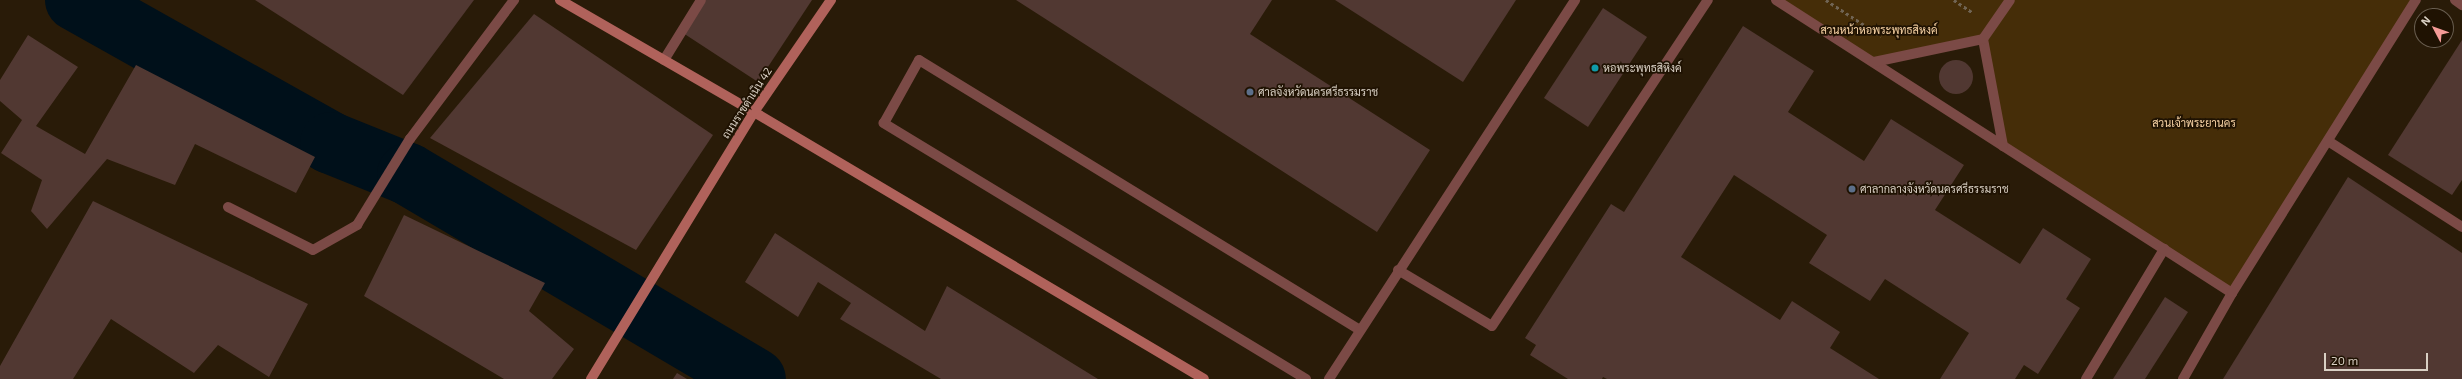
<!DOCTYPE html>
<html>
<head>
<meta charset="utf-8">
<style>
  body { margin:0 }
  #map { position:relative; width:2462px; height:379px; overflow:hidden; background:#291b08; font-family:"Exo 2",Sarabun,sans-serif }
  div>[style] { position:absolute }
  .green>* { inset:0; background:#452d08 }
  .river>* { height:62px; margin:-31px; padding:0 31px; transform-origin:31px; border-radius:31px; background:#00101a }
  .building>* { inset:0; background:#513832 }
  .round { border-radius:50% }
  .path>* { height:2.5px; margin-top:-1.25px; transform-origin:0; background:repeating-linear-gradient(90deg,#706454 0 3px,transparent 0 6px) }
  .lane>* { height:10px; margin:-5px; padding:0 5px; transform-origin:5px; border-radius:5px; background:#7b4a46 }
  .street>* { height:10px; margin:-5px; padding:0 5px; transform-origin:5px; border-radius:5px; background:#7b4a46 }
  .secondary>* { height:10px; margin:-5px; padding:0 5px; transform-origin:5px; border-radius:5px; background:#b0625b }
  .dots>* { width:11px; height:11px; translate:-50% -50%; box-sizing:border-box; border:2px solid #1f1202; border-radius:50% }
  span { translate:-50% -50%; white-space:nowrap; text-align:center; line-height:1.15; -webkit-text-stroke:3.5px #1f1202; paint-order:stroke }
  .park-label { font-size:11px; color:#f6d1a3 }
  .poi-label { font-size:11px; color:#d9d0c4 }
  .left { translate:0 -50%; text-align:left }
  .street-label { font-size:11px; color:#d9d0c4 }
  .north { position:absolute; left:2414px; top:8px; width:40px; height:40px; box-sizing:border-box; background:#1f1202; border:1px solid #695e50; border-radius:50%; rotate:311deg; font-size:11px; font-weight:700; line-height:16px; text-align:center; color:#d9d0c4 }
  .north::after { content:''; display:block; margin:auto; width:14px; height:18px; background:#f59b97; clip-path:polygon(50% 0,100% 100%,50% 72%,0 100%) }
  .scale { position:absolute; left:2324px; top:353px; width:104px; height:18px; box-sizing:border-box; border:2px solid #d9d0c4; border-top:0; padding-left:5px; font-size:12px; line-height:14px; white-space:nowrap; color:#d9d0c4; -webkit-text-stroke:3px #1f1202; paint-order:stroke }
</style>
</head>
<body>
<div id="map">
  <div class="green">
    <div style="clip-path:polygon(1776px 0,2417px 0,2232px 293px,2003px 146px,1982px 39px,1874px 62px)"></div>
  </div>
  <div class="river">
    <div style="left:76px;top:0;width:292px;rotate:29.3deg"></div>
    <div style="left:331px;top:143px;width:83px;rotate:21.9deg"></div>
    <div style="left:408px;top:174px;width:403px;rotate:30.6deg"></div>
  </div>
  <div class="building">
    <div style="clip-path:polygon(255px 0,474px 0,403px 95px)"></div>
    <div style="clip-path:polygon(705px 0,812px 0,758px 82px,683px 33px)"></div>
    <div style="clip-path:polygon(1016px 0,1272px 0,1250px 34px,1430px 150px,1377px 232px)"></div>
    <div style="clip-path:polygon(1335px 0,1516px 0,1463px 82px)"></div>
    <div style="clip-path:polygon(1603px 8px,1647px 37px,1588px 127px,1544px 98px)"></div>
    <div style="clip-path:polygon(534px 14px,713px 135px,636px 250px,430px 138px)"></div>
    <div style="clip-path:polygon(1743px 26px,1814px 71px,1788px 112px,1864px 161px,1891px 119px,1964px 165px,1935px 210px,2020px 264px,2043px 228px,2091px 259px,2066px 299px,2080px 308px,2038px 374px,2024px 365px,2015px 379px,1940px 379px,1969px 333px,1885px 279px,1870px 301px,1809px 263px,1827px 235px,1734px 175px,1681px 257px,1780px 320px,1792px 301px,1840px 332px,1830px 348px,1879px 379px,1607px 379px,1603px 377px,1602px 379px,1568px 379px,1530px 355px,1536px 345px,1525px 338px,1611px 204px,1624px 212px)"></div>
    <div style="clip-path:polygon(28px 35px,78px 67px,36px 126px,85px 154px,136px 65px,315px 157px,296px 193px,195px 144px,175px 185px,107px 159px,47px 229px,31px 211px,42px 180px,1px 153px,22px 120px,0 101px,0 80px)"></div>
    <div style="clip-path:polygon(2462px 40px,2462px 180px,2452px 195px,2388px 155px)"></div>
    <div class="round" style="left:1939px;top:60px;width:34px;height:34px"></div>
    <div style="clip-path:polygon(2348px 177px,2462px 253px,2462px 379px,2223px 379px)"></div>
    <div style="clip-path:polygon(93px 201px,308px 304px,269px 377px,218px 345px,194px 373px,111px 319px,73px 379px,0 379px,0 366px)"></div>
    <div style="clip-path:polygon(404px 215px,545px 283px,529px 311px,574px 349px,552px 379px,504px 379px,364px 296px)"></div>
    <div style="clip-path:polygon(775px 233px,925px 331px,947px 286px,1098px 379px,941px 379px,840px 319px,851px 303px,818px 282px,798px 317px,745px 282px)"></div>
    <div style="clip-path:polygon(2165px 297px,2188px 312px,2145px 379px,2113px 379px)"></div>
    <div style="clip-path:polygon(677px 373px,687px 379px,673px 379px)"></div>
  </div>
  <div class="path">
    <div style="left:1826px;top:0;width:66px;rotate:33.2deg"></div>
    <div style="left:1954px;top:0;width:23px;rotate:34deg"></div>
  </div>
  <div class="lane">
    <div style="left:2455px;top:0;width:9px;rotate:36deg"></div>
    <div style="left:2328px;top:141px;width:159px;rotate:32.7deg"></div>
    <div style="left:1398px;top:270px;width:109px;rotate:30.8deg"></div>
    <div style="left:1492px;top:326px;width:391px;rotate:-56.5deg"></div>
    <div style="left:1306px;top:379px;width:494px;rotate:-148.8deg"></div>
    <div style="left:884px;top:123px;width:72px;rotate:-60.9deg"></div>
    <div style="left:919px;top:60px;width:517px;rotate:31.48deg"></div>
    <div style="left:1329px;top:379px;width:452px;rotate:-57deg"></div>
    <div style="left:2086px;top:379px;width:152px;rotate:-59deg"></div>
  </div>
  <div class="street">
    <div style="left:1776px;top:0;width:542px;rotate:32.72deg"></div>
    <div style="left:1983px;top:39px;width:109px;rotate:79.4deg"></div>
    <div style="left:664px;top:60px;width:70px;rotate:-58.3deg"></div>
    <div style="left:1874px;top:62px;width:111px;rotate:-11.9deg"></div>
    <div style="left:1983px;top:39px;width:47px;rotate:-55.3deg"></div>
    <div style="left:228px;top:207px;width:95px;rotate:26.8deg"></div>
    <div style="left:313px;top:250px;width:51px;rotate:-29.6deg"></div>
    <div style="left:357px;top:225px;width:101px;rotate:-58.4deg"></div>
    <div style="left:410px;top:139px;width:174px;rotate:-53.2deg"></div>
    <div style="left:2183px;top:379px;width:99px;rotate:-60.3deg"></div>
    <div style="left:2232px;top:293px;width:346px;rotate:-57.9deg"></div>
  </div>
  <div class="secondary">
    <div style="left:560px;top:0;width:224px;rotate:30deg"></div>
    <div style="left:754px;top:112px;width:523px;rotate:30.68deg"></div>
    <div style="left:591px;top:379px;width:313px;rotate:-58.6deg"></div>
    <div style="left:754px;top:112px;width:136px;rotate:-55.5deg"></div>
  </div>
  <div class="dots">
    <div style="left:1595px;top:68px;background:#0f9aa8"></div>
    <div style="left:1250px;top:92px;background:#5c6f8a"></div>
    <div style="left:1852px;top:189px;background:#5c6f8a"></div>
  </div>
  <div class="park-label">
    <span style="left:1879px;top:30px">สวนหน้าหอพระพุทธสิหงค์</span>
    <span style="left:2194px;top:123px">สวนเจ้าพระยานคร</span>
  </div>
  <div class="poi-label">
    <span class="left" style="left:1603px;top:68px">หอพระพุทธสิหิงค์</span>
    <span class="left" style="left:1258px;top:92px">ศาลจังหวัดนครศรีธรรมราช</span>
    <span class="left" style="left:1860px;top:189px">ศาลากลางจังหวัดนครศรีธรรมราช</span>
  </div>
  <div class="street-label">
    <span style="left:747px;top:103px;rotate:-57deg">ถนนราขดำเนิน 42</span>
  </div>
  <div class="north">N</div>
  <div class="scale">20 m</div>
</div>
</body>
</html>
